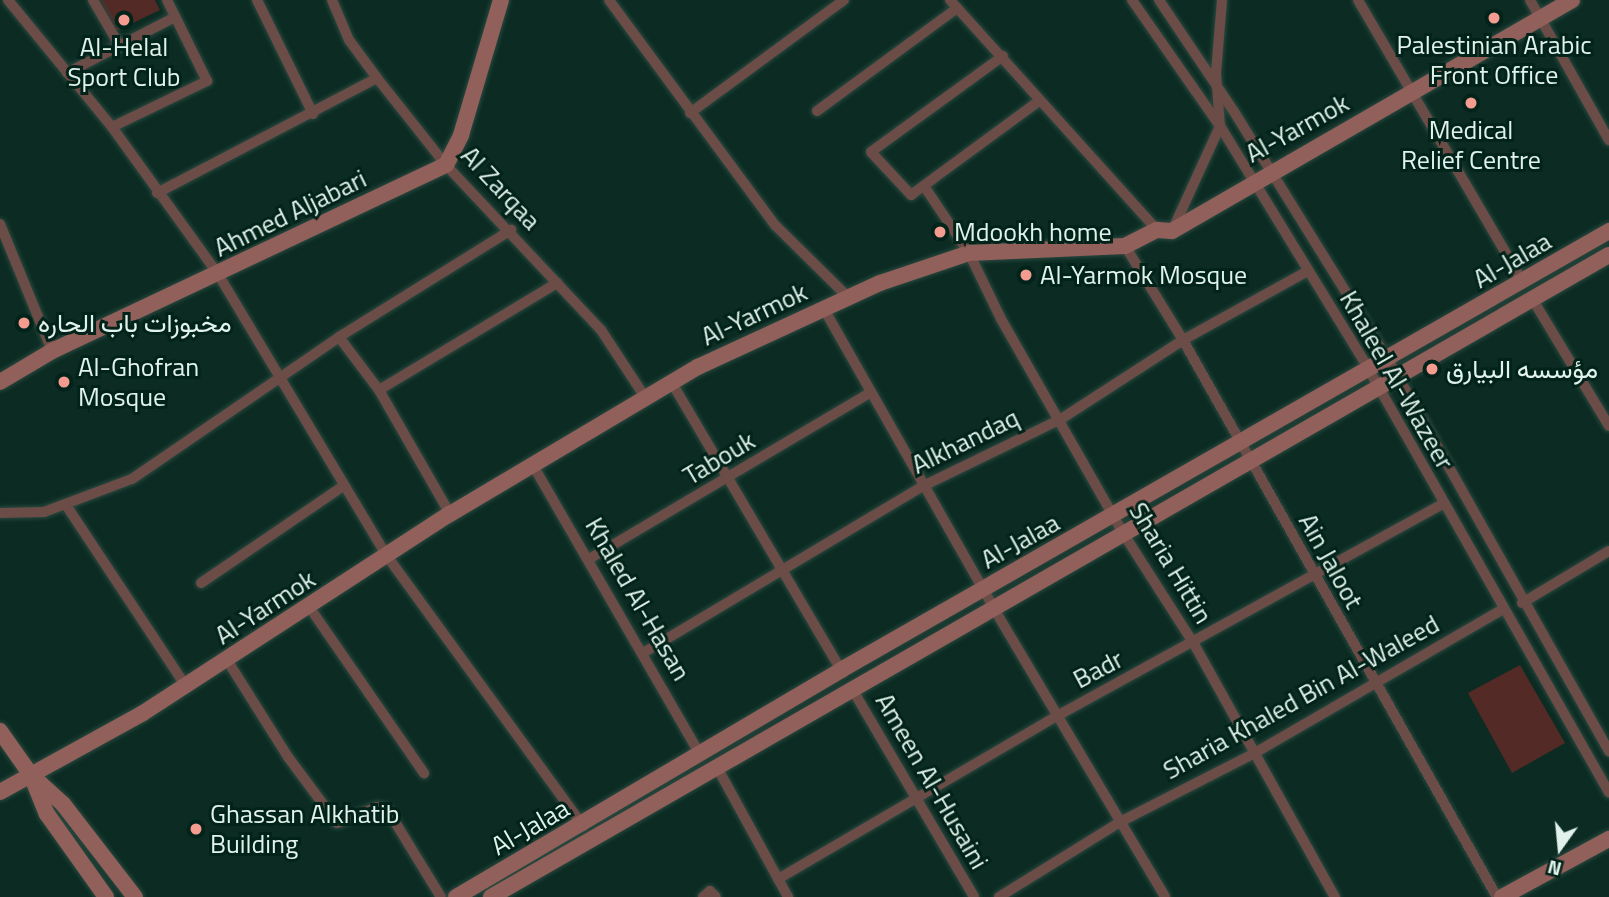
<!DOCTYPE html>
<html>
<head>
<meta charset="utf-8">
<style>
  body { margin:0 }
  #map { position:relative; width:1609px; height:897px; overflow:hidden; background:#0c2c23; font-family:"Titillium Web",Vazirmatn,sans-serif }
  div>[style] { position:absolute }
  .green>* { inset:0; background:#532a25 }
  .roads { filter:drop-shadow(0 0 2px #2a483f) drop-shadow(0 0 2px #2a483f) }
  .street>* { height:10px; margin:-5px; padding:0 5px; transform-origin:5px; border-radius:5px; background:#6b4c47 }
  .secondary>* { height:16px; margin:-8px; padding:0 8px; transform-origin:8px; border-radius:8px; background:#92605a }
  .dots>* { width:19px; height:19px; translate:-50% -50%; box-sizing:border-box; border:4px solid #022319; border-radius:50% }
  span { translate:-50% -50%; white-space:nowrap; text-align:center; line-height:1.15; -webkit-text-stroke:6px #022319; paint-order:stroke }
  .poi-label { font-size:26px; color:#e0f2eb }
  .left { translate:0 -50%; text-align:left }
  .street-label { font-size:26px; color:#e0f2eb }
  .north { position:absolute; left:1525px; top:813px; width:70px; height:70px; -webkit-text-stroke:5px #022319; paint-order:stroke; rotate:195deg; font-size:19px; font-weight:700; line-height:28px; text-align:center; color:#e0f2eb }
  .north::after { content:''; display:block; margin:auto; width:24px; height:32px; background:#e0f2eb; clip-path:polygon(50% 0,100% 100%,50% 72%,0 100%) }
</style>
</head>
<body>
<div id="map">
  <div class="green">
    <div style="clip-path:polygon(100px 0,155px 0,160px 10px,116px 31px)"></div>
    <div style="clip-path:polygon(1520px 665px,1565px 743px,1512px 773px,1468px 693px)"></div>
  </div>
  <div class="roads">
    <div class="street">
      <div style="left:8px;top:0;width:164px;rotate:50.7deg"></div>
      <div style="left:112px;top:127px;width:181px;rotate:54.2deg"></div>
      <div style="left:218px;top:274px;width:329px;rotate:59.1deg"></div>
      <div style="left:387px;top:556px;width:334px;rotate:54deg"></div>
      <div style="left:93px;top:0;width:50px;rotate:59.8deg"></div>
      <div style="left:257px;top:0;width:127px;rotate:63.8deg"></div>
      <div style="left:332px;top:0;width:43px;rotate:67deg"></div>
      <div style="left:349px;top:40px;width:47px;rotate:53.6deg"></div>
      <div style="left:377px;top:78px;width:111px;rotate:51.6deg"></div>
      <div style="left:446px;top:165px;width:226px;rotate:46.8deg"></div>
      <div style="left:601px;top:330px;width:84px;rotate:56.7deg"></div>
      <div style="left:609px;top:0;width:280px;rotate:53.6deg"></div>
      <div style="left:775px;top:225px;width:103px;rotate:44.6deg"></div>
      <div style="left:950px;top:0;width:309px;rotate:48deg"></div>
      <div style="left:1132px;top:0;width:154px;rotate:55.1deg"></div>
      <div style="left:1220px;top:126px;width:278px;rotate:58.5deg"></div>
      <div style="left:1365px;top:363px;width:494px;rotate:60.4deg"></div>
      <div style="left:1159px;top:0;width:133px;rotate:56.1deg"></div>
      <div style="left:1233px;top:110px;width:312px;rotate:58.2deg"></div>
      <div style="left:1397px;top:375px;width:432px;rotate:60.6deg"></div>
      <div style="left:1358px;top:0;width:327px;rotate:59.7deg"></div>
      <div style="left:1530px;top:0;width:161px;rotate:60.6deg"></div>
      <div style="left:1003px;top:56px;width:163px;rotate:144deg"></div>
      <div style="left:871px;top:152px;width:59px;rotate:47.1deg"></div>
      <div style="left:911px;top:195px;width:159px;rotate:-36.3deg"></div>
      <div style="left:67px;top:73px;width:122px;rotate:-27.4deg"></div>
      <div style="left:817px;top:111px;width:174px;rotate:-36.3deg"></div>
      <div style="left:690px;top:113px;width:191px;rotate:-36.3deg"></div>
      <div style="left:112px;top:127px;width:106px;rotate:-25.8deg"></div>
      <div style="left:207px;top:81px;width:90px;rotate:-116.3deg"></div>
      <div style="left:924px;top:186px;width:81px;rotate:56.1deg"></div>
      <div style="left:969px;top:253px;width:73px;rotate:64.1deg"></div>
      <div style="left:1001px;top:319px;width:246px;rotate:60.3deg"></div>
      <div style="left:1123px;top:533px;width:132px;rotate:57.4deg"></div>
      <div style="left:1194px;top:644px;width:290px;rotate:60.9deg"></div>
      <div style="left:157px;top:193px;width:248px;rotate:-27.6deg"></div>
      <div style="left:0;top:224px;width:137px;rotate:67.7deg"></div>
      <div style="left:1172px;top:231px;width:115px;rotate:-65.4deg"></div>
      <div style="left:1220px;top:126px;width:53px;rotate:-94.3deg"></div>
      <div style="left:1216px;top:73px;width:73px;rotate:-85.3deg"></div>
      <div style="left:1125px;top:246px;width:110px;rotate:58.3deg"></div>
      <div style="left:1183px;top:340px;width:639px;rotate:60.59deg"></div>
      <div style="left:1533px;top:300px;width:147px;rotate:58.9deg"></div>
      <div style="left:824px;top:309px;width:343px;rotate:60.4deg"></div>
      <div style="left:993px;top:607px;width:337px;rotate:59.3deg"></div>
      <div style="left:339px;top:337px;width:66px;rotate:53deg"></div>
      <div style="left:379px;top:390px;width:143px;rotate:60.2deg"></div>
      <div style="left:672px;top:383px;width:333px;rotate:59.5deg"></div>
      <div style="left:379px;top:390px;width:208px;rotate:-31deg"></div>
      <div style="left:534px;top:467px;width:332px;rotate:60deg"></div>
      <div style="left:66px;top:505px;width:217px;rotate:56.5deg"></div>
      <div style="left:0;top:513px;width:44px;rotate:-1.3deg"></div>
      <div style="left:44px;top:512px;width:94px;rotate:-20.6deg"></div>
      <div style="left:132px;top:479px;width:251px;rotate:-34.4deg"></div>
      <div style="left:339px;top:337px;width:203px;rotate:-31.9deg"></div>
      <div style="left:589px;top:559px;width:326px;rotate:-30.6deg"></div>
      <div style="left:201px;top:583px;width:172px;rotate:-34.3deg"></div>
      <div style="left:1522px;top:603px;width:101px;rotate:-30.9deg"></div>
      <div style="left:310px;top:608px;width:201px;rotate:55.4deg"></div>
      <div style="left:643px;top:653px;width:326px;rotate:-30.8deg"></div>
      <div style="left:923px;top:486px;width:153px;rotate:-25.9deg"></div>
      <div style="left:1061px;top:419px;width:145px;rotate:-32.9deg"></div>
      <div style="left:1183px;top:340px;width:143px;rotate:-28.9deg"></div>
      <div style="left:227px;top:660px;width:115px;rotate:57.8deg"></div>
      <div style="left:288px;top:757px;width:82px;rotate:53.4deg"></div>
      <div style="left:337px;top:823px;width:43px;rotate:-21.8deg"></div>
      <div style="left:377px;top:807px;width:10px;rotate:11deg"></div>
      <div style="left:387px;top:809px;width:103px;rotate:58.5deg"></div>
      <div style="left:851px;top:687px;width:243px;rotate:59.6deg"></div>
      <div style="left:718px;top:769px;width:146px;rotate:61.3deg"></div>
      <div style="left:778px;top:879px;width:323px;rotate:-30.3deg"></div>
      <div style="left:1057px;top:716px;width:440px;rotate:-28.8deg"></div>
      <div style="left:703px;top:897px;width:9px;rotate:-41deg"></div>
      <div style="left:710px;top:891px;width:8px;rotate:45deg"></div>
      <div style="left:999px;top:897px;width:142px;rotate:-31.8deg"></div>
      <div style="left:1120px;top:822px;width:149px;rotate:-27.1deg"></div>
      <div style="left:1253px;top:754px;width:289px;rotate:-30.1deg"></div>
    </div>
    <div class="secondary">
      <div style="left:0;top:382px;width:61px;rotate:-30.8deg"></div>
      <div style="left:52px;top:351px;width:436px;rotate:-25.3deg"></div>
      <div style="left:446px;top:165px;width:34px;rotate:-63deg"></div>
      <div style="left:461px;top:135px;width:141px;rotate:-73.5deg"></div>
      <div style="left:0;top:731px;width:54px;rotate:54.8deg"></div>
      <div style="left:31px;top:775px;width:43px;rotate:42.2deg"></div>
      <div style="left:63px;top:804px;width:118px;rotate:52.3deg"></div>
      <div style="left:33px;top:780px;width:37px;rotate:68deg"></div>
      <div style="left:47px;top:814px;width:102px;rotate:54.6deg"></div>
      <div style="left:0;top:792px;width:163px;rotate:-28.9deg"></div>
      <div style="left:143px;top:713px;width:366px;rotate:-33deg"></div>
      <div style="left:450px;top:514px;width:288px;rotate:-30.7deg"></div>
      <div style="left:698px;top:367px;width:200px;rotate:-24.8deg"></div>
      <div style="left:880px;top:283px;width:94px;rotate:-18.6deg"></div>
      <div style="left:969px;top:253px;width:156px;rotate:-2.6deg"></div>
      <div style="left:1125px;top:246px;width:36px;rotate:-27deg"></div>
      <div style="left:1157px;top:230px;width:15px;rotate:4deg"></div>
      <div style="left:1172px;top:231px;width:462px;rotate:-30deg"></div>
      <div style="left:456px;top:897px;width:447px;rotate:-30.5deg"></div>
      <div style="left:841px;top:670px;width:885px;rotate:-29.75deg"></div>
      <div style="left:491px;top:897px;width:1289px;rotate:-29.87deg"></div>
      <div style="left:1502px;top:897px;width:122px;rotate:-28.5deg"></div>
    </div>
  </div>
  <div class="dots">
    <div style="left:1494px;top:18px;background:#f59c91"></div>
    <div style="left:124px;top:20px;background:#f59c91"></div>
    <div style="left:1471px;top:103px;background:#f59c91"></div>
    <div style="left:940px;top:232px;background:#f59c91"></div>
    <div style="left:1026px;top:275px;background:#f59c91"></div>
    <div style="left:24px;top:323px;background:#f59c91"></div>
    <div style="left:1432px;top:369px;background:#f59c91"></div>
    <div style="left:64px;top:382px;background:#f59c91"></div>
    <div style="left:196px;top:829px;background:#f59c91"></div>
  </div>
  <div class="poi-label">
    <span style="left:1494px;top:60px">Palestinian Arabic<br>Front Office</span>
    <span style="left:124px;top:62px">Al-Helal<br>Sport Club</span>
    <span style="left:1471px;top:145px">Medical<br>Relief Centre</span>
    <span class="left" style="left:954px;top:232px">Mdookh home</span>
    <span class="left" style="left:1040px;top:275px">Al-Yarmok Mosque</span>
    <span class="left" style="left:38px;top:323px">مخبوزات باب الحاره</span>
    <span class="left" style="left:78px;top:382px">Al-Ghofran<br>Mosque</span>
    <span class="left" style="left:1446px;top:369px">مؤسسه البيارق</span>
    <span class="left" style="left:210px;top:829px">Ghassan Alkhatib<br>Building</span>
  </div>
  <div class="street-label">
    <span style="left:1297px;top:128px;rotate:-29deg">Al-Yarmok</span>
    <span style="left:501px;top:188px;rotate:47deg">Al Zarqaa</span>
    <span style="left:290px;top:213px;rotate:-26deg">Ahmed Aljabari</span>
    <span style="left:1512px;top:260px;rotate:-30deg">Al-Jalaa</span>
    <span style="left:754px;top:314px;rotate:-25deg">Al-Yarmok</span>
    <span style="left:1397px;top:380px;rotate:60deg">Khaleel Al-Wazeer</span>
    <span style="left:965px;top:441px;rotate:-26deg">Alkhandaq</span>
    <span style="left:719px;top:458px;rotate:-31deg">Tabouk</span>
    <span style="left:1020px;top:541px;rotate:-29deg">Al-Jalaa</span>
    <span style="left:1331px;top:561px;rotate:61deg">Ain Jaloot</span>
    <span style="left:1171px;top:563px;rotate:59deg">Sharia Hittin</span>
    <span style="left:638px;top:599px;rotate:60deg">Khaled Al-Hasan</span>
    <span style="left:265px;top:607px;rotate:-33deg">Al-Yarmok</span>
    <span style="left:1098px;top:669px;rotate:-28deg">Badr</span>
    <span style="left:1301px;top:697px;rotate:-29deg">Sharia Khaled Bin Al-Waleed</span>
    <span style="left:932px;top:781px;rotate:60deg">Ameen Al-Husaini</span>
    <span style="left:530px;top:827px;rotate:-30deg">Al-Jalaa</span>
  </div>
  <div class="north">N</div>
</div>
</body>
</html>
